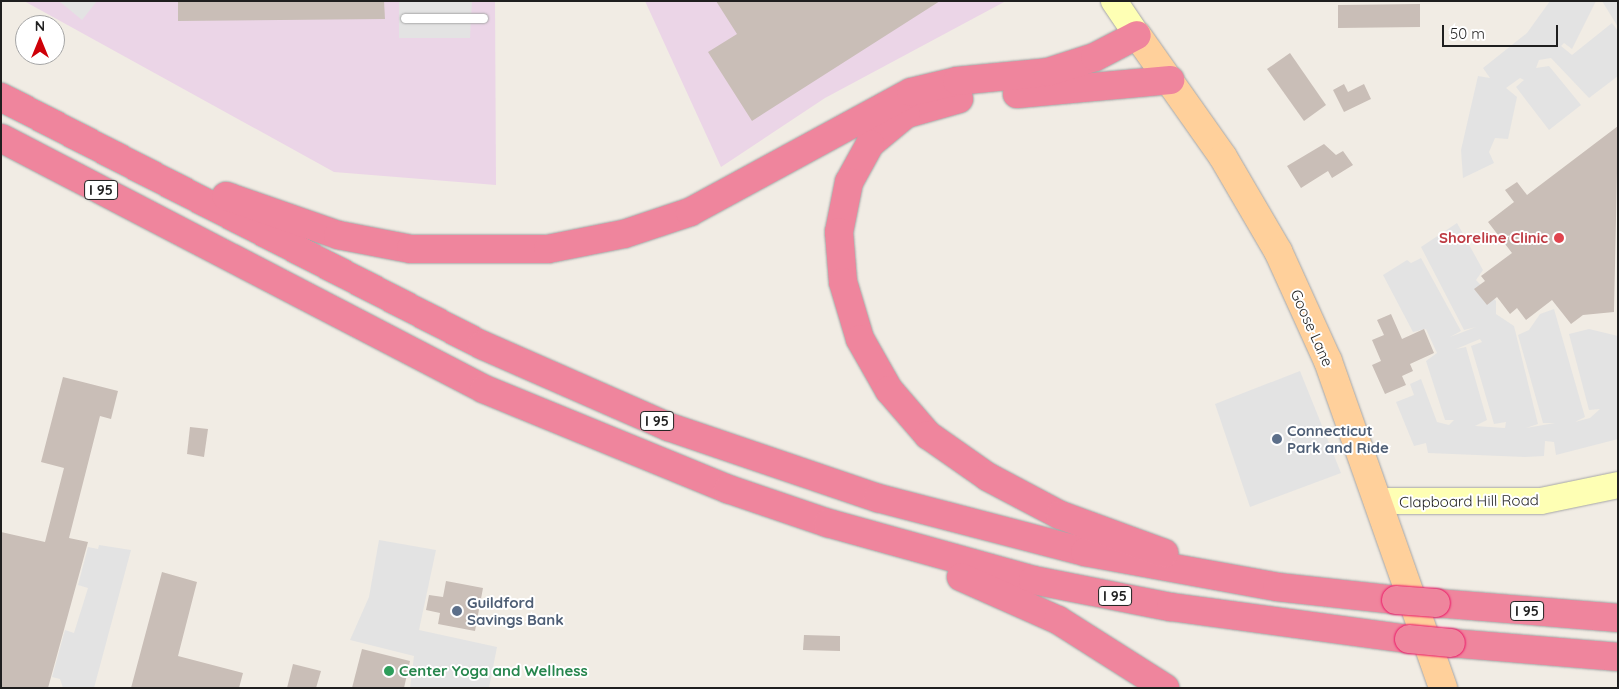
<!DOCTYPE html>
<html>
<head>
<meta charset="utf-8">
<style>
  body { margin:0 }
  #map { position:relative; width:1619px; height:689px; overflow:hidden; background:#f1ece4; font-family:Quicksand,sans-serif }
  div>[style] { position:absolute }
  .industrial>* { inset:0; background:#ebd5e7 }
  .parking>* { inset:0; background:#e3e3e3 }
  .building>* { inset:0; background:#c9beb7 }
  .roads { filter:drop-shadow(0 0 1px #a6a6a6) drop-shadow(0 0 1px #a6a6a6) }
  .lane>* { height:9px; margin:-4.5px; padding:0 4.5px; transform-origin:4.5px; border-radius:4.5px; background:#fff }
  .secondary>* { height:26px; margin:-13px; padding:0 13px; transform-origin:13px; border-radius:13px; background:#feffb4 }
  .primary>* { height:28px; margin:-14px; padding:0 14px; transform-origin:14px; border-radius:14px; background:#ffd09b }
  .highway>* { height:28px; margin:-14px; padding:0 14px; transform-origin:14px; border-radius:14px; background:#ef859d }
  .bridges { filter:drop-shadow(0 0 1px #ec1466) drop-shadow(0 0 1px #ec1466) }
  .highway-bridge>* { height:28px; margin:-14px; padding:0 14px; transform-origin:14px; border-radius:14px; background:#ef859d }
  .dots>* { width:14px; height:14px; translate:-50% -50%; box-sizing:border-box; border:2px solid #fff; border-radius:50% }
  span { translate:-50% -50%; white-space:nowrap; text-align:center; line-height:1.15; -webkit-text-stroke:4px #fff; paint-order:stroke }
  .shield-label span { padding:1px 4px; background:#fff; border:1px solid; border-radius:4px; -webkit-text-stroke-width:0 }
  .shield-label { font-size:14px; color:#1f1f1f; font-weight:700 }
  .health-label { font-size:15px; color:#be3a42; font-weight:700 }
  .right { translate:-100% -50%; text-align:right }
  .street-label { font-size:15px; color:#1f1f1f }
  .service-label { font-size:15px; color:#4e5e75; font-weight:700 }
  .left { translate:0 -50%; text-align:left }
  .leisure-label { font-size:15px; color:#27864d; font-weight:700 }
  .frame { position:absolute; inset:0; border:2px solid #1f1f1f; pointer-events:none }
  .north { position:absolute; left:15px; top:15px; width:50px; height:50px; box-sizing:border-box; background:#fff; border:1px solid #a5a5a5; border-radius:50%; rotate:0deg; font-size:14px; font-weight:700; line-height:20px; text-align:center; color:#1f1f1f }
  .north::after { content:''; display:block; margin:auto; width:18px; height:22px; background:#ce0008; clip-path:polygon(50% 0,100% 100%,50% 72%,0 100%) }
  .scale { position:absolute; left:1442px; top:25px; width:116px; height:22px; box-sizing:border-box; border:2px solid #1f1f1f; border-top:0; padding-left:6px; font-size:15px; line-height:18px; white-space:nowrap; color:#1f1f1f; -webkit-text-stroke:4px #fff; paint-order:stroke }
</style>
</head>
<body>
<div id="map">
  <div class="industrial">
    <div style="clip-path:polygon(24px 1px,495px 1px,496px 185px,334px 172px)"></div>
    <div style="clip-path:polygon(645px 1px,1006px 1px,825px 98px,721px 167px)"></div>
  </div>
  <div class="parking">
    <div style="clip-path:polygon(59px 1px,97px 1px,82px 20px)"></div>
    <div style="clip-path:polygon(399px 1px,472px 1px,470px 38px,399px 38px)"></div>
    <div style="clip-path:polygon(1550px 1px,1596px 1px,1572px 49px,1564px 43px,1561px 46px,1572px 55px,1612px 23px,1618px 31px,1618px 76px,1589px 98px,1551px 58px,1539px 60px,1536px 68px,1549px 66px,1581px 105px,1549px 130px,1516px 87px,1524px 80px,1520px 78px,1506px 88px,1517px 97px,1508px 139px,1495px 138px,1489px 152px,1494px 163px,1463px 178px,1461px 150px,1478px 76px,1490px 78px,1483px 68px,1527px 33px)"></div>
    <div style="clip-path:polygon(1602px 1px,1618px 1px,1618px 27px)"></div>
    <div style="clip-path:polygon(evenodd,1457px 223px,1483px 270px,1476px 280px,1496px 301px,1496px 314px,1514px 326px,1538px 424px,1526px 428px,1555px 423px,1543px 423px,1518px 335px,1529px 330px,1540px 314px,1554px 309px,1585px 417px,1575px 422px,1590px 418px,1600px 409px,1589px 410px,1569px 334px,1589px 329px,1618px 336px,1618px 439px,1556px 455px,1554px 442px,1545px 441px,1544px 456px,1525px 457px,1428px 453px,1426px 443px,1414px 446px,1396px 402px,1414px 395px,1410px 384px,1421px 379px,1437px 422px,1449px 425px,1454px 420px,1445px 420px,1426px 361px,1437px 353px,1426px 329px,1413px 332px,1383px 275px,1407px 260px,1411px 263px,1421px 258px,1461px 331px,1450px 337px,1476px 327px,1464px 330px,1421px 247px,1457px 223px,1480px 339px,1482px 342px,1471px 346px,1494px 424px,1506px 422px,1505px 428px,1475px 426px,1487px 420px,1466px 347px,1456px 349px,1480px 339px)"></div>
    <div style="clip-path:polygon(1300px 371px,1341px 473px,1250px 507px,1215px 404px)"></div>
    <div style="clip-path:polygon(379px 540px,436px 550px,419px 630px,497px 647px,489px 688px,410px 688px,414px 656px,350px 640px,369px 597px)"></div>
    <div style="clip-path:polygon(99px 545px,131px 550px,94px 688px,63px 688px,60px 679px,52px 677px,65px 630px,74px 633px,88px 588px,78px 585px,88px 547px,98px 549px)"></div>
  </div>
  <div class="building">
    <div style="clip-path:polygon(178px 1px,384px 1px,385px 19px,178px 21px)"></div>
    <div style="clip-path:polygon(716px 1px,940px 1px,752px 121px,708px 52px,737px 34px)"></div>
    <div style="clip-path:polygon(1420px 4px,1420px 27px,1338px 28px,1338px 5px)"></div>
    <div style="clip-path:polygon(1290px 53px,1326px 105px,1304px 121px,1267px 69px)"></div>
    <div style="clip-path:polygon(1344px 84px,1348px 92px,1364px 84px,1371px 99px,1344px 112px,1333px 90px)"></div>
    <div style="clip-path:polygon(1618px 126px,1614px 312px,1583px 315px,1571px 324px,1552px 300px,1526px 320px,1517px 308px,1510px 314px,1497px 297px,1487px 305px,1474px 289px,1485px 281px,1481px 276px,1512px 253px,1488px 222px,1514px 202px,1505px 190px,1517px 182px,1527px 195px)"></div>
    <div style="clip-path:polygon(1324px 144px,1336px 155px,1343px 151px,1353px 165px,1332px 178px,1328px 171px,1301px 188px,1287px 166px)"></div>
    <div style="clip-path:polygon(1391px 314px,1402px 339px,1424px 329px,1434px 353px,1410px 364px,1413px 371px,1402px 376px,1406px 385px,1385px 394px,1372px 365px,1381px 361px,1372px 340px,1384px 335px,1377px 320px)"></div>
    <div style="clip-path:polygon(63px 377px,118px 391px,111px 419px,100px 416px,69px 538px,88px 542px,48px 688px,1px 688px,1px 532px,45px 542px,64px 468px,41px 462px)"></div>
    <div style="clip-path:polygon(190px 427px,208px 429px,204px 457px,187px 454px)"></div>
    <div style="clip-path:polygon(162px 572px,197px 582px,178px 656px,243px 673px,239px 688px,131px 688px)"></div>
    <div style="clip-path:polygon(446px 581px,483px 588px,475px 631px,438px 624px,440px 613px,426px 610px,429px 595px,443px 597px)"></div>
    <div style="clip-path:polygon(804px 635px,840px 636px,840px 651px,803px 650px)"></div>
    <div style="clip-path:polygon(362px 649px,410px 661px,404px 688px,352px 688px)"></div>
    <div style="clip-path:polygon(293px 664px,321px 671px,316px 688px,287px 688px)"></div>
  </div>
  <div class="roads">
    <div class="lane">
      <div style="left:405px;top:18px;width:78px"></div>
    </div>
    <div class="secondary">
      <div style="left:1114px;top:1px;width:41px;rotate:55.9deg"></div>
      <div style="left:1378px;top:501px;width:163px"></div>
      <div style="left:1541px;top:501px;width:79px;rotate:-11.7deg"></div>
    </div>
    <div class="primary">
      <div style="left:1137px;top:35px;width:149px;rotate:54.8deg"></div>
      <div style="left:1223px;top:157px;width:109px;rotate:59.7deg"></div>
      <div style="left:1278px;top:251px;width:121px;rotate:65.6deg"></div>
      <div style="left:1328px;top:361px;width:347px;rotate:70.6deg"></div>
    </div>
    <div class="highway">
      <div style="left:1017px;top:94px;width:154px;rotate:-5.2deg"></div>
      <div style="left:1px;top:97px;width:541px;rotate:27.28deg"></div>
      <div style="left:482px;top:345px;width:204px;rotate:23.7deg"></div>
      <div style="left:669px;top:427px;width:221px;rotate:18.8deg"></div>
      <div style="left:878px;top:498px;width:214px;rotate:14.6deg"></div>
      <div style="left:1085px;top:552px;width:195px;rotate:10.3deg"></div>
      <div style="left:1277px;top:587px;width:120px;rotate:6.2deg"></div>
      <div style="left:959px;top:99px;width:55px;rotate:164.2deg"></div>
      <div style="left:906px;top:114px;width:47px;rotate:140.2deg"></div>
      <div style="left:870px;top:144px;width:43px;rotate:118.9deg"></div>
      <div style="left:849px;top:182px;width:51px;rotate:101.3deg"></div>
      <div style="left:839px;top:232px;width:50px;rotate:85.4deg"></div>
      <div style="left:843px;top:282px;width:59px;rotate:73.4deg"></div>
      <div style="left:860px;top:339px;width:59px;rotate:60.4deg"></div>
      <div style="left:889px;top:390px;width:60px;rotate:49.1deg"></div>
      <div style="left:928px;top:435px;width:73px;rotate:35deg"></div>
      <div style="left:988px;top:477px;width:81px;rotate:27.8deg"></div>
      <div style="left:1060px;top:515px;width:111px;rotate:20.1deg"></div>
      <div style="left:1px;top:138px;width:544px;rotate:27.46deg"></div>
      <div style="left:484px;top:389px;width:264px;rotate:22.3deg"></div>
      <div style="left:728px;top:489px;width:106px;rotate:18.8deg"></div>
      <div style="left:828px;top:523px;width:213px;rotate:15.5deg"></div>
      <div style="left:1033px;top:580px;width:141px;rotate:11.1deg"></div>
      <div style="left:1171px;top:607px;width:240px;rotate:7.7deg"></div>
      <div style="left:226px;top:196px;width:119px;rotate:19.2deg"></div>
      <div style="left:338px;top:235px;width:74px;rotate:10.9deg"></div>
      <div style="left:411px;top:249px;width:137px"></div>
      <div style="left:548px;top:249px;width:77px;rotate:-11.2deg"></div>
      <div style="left:624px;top:234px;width:70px;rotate:-18.4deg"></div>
      <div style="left:690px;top:212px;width:251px;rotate:-28.5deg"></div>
      <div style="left:911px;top:92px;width:47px;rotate:-13.4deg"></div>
      <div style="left:957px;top:81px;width:91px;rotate:-5.6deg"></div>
      <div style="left:1048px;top:72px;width:49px;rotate:-17.7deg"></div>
      <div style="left:1095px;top:57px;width:47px;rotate:-27.6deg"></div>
      <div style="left:961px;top:577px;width:106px;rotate:23.9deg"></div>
      <div style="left:1058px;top:620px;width:127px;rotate:32.4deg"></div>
      <div style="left:1436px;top:603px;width:183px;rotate:4.7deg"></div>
      <div style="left:1451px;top:643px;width:168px;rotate:4.8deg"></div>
    </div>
  </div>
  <div class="bridges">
    <div class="highway-bridge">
      <div style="left:1396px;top:600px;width:40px;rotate:4.3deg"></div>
      <div style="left:1409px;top:639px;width:42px;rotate:5.4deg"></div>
    </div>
  </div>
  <div class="dots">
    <div style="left:1559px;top:238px;background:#e0444e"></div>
    <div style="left:1277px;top:439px;background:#5c6f8a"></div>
    <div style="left:457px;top:611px;background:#5c6f8a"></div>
    <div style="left:389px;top:671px;background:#2e9e5b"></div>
  </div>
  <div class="shield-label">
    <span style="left:101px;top:190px">I 95</span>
    <span style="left:657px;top:421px">I 95</span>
    <span style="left:1115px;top:596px">I 95</span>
    <span style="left:1527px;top:611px">I 95</span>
  </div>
  <div class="health-label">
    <span class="right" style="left:1548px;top:238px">Shoreline Clinic</span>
  </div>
  <div class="street-label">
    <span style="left:1312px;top:328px;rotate:66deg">Goose Lane</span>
    <span style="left:1469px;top:501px;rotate:-1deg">Clapboard Hill Road</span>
  </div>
  <div class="service-label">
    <span class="left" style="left:1287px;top:439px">Connecticut<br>Park and Ride</span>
    <span class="left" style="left:467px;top:611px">Guildford<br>Savings Bank</span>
  </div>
  <div class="leisure-label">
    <span class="left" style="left:399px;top:671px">Center Yoga and Wellness</span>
  </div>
  <div class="frame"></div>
  <div class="north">N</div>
  <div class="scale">50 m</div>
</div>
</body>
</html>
